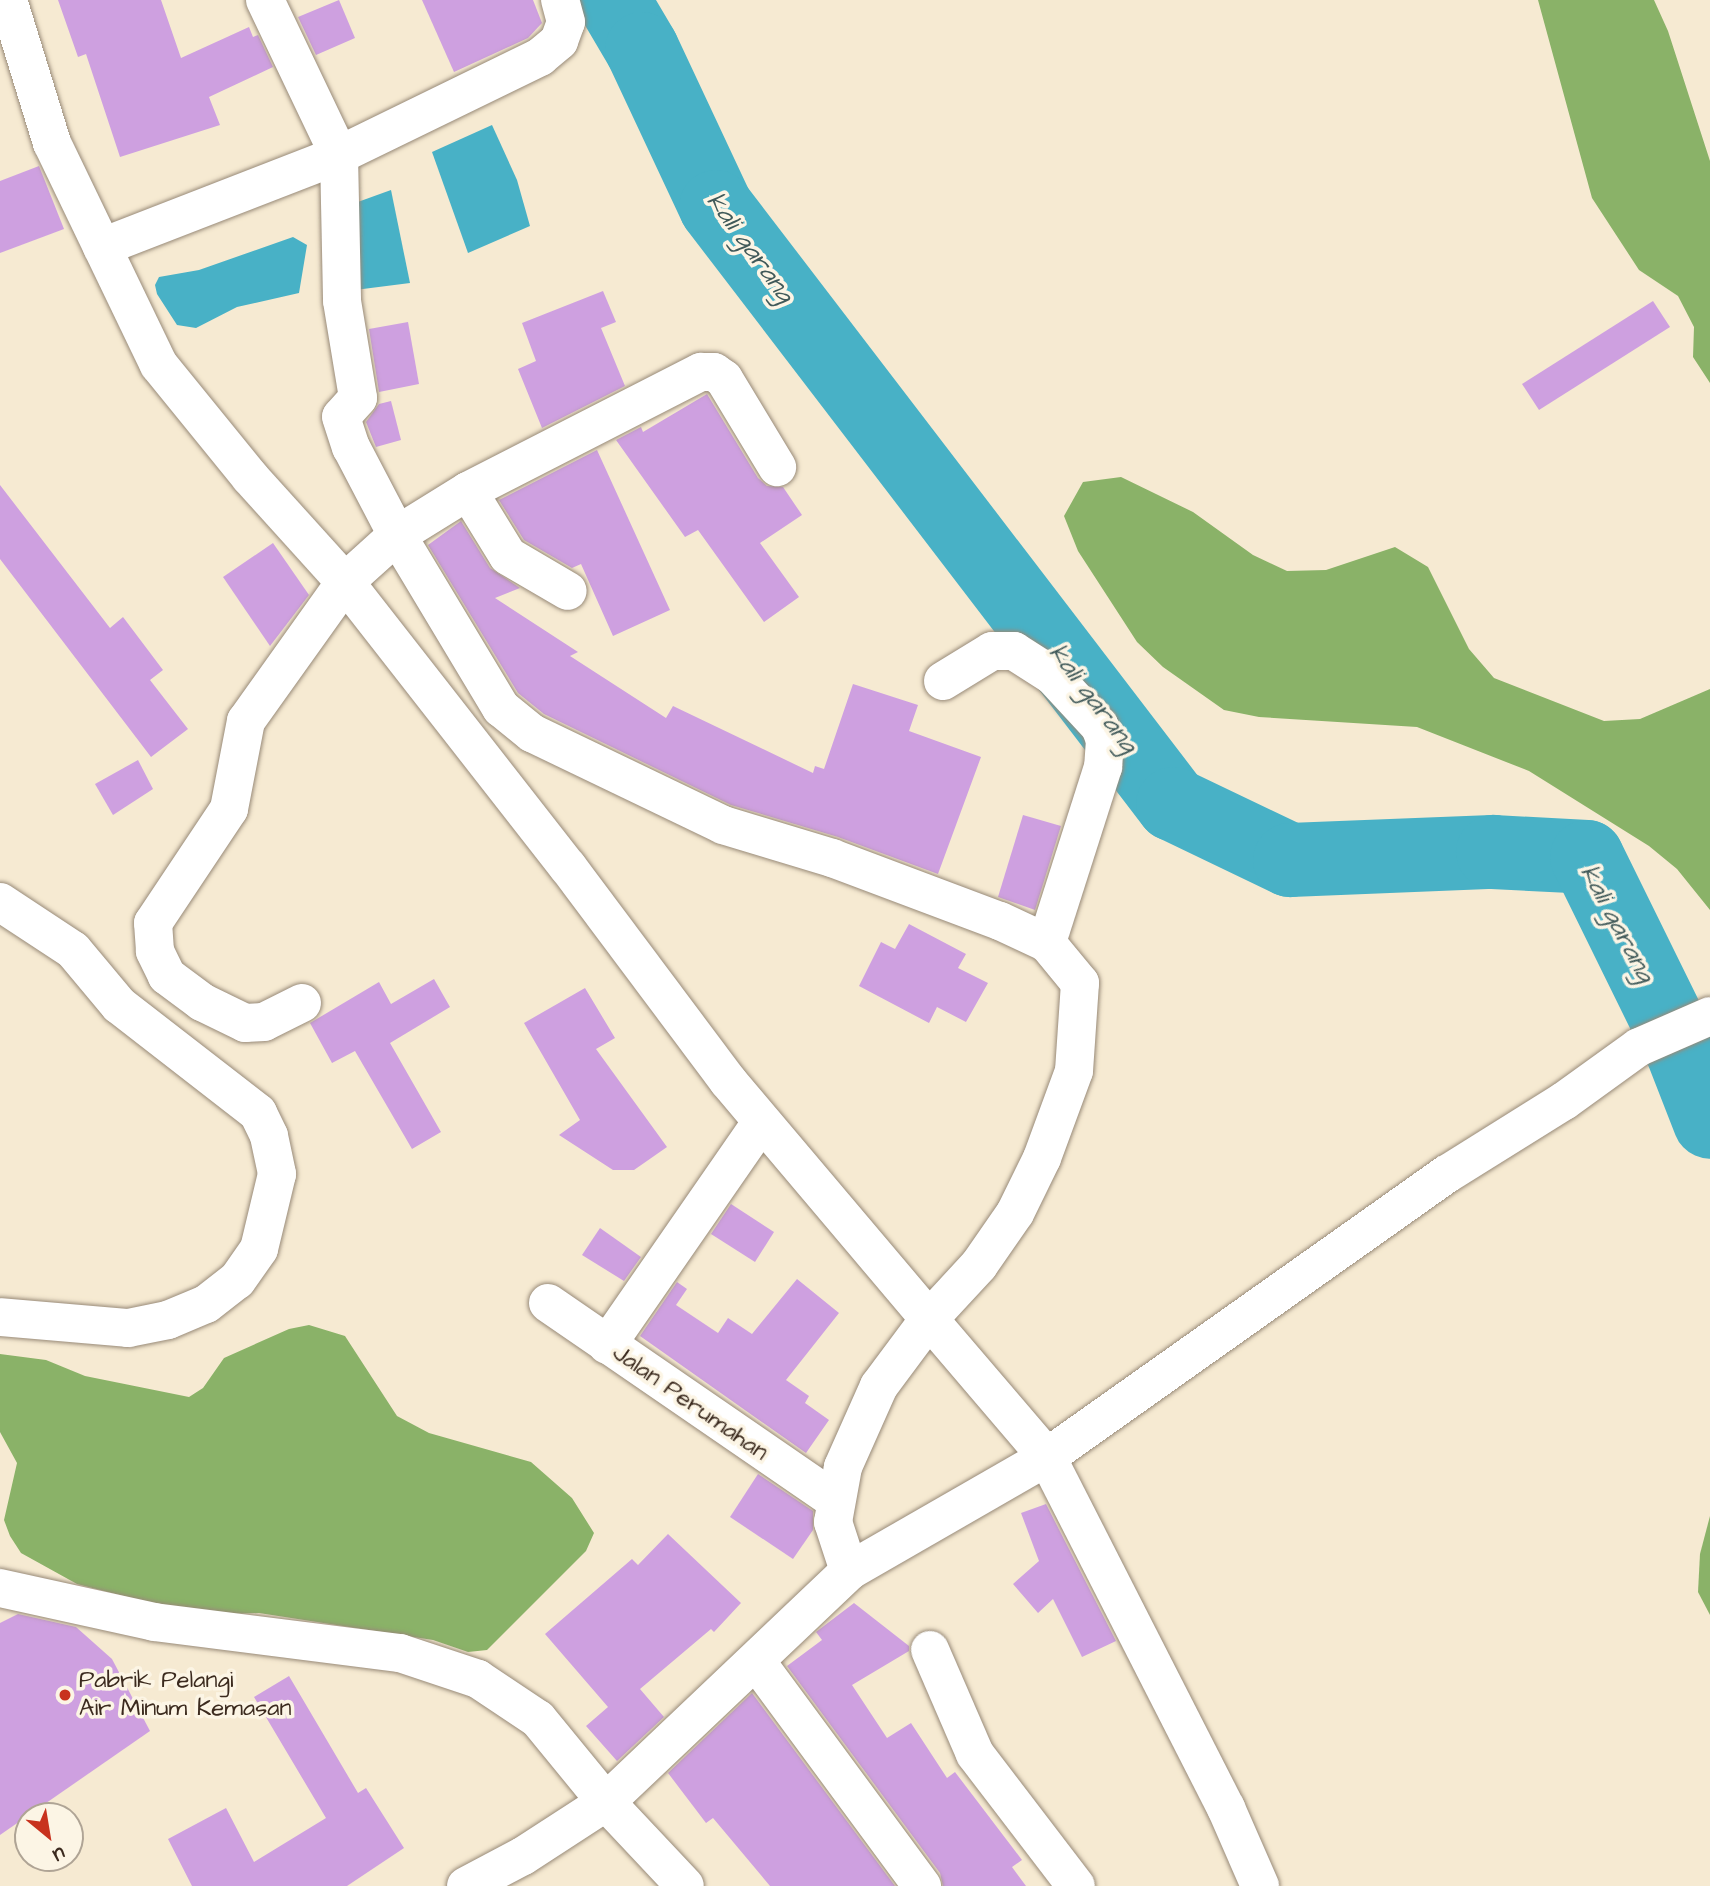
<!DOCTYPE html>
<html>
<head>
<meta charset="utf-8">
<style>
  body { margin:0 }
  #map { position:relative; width:1710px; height:1886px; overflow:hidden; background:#f6ead2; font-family:"Architects Daughter",sans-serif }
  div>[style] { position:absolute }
  .forest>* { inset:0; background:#8ab268 }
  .water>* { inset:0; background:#48b1c6 }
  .stream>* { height:12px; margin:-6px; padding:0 6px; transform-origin:6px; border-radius:6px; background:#48b1c6 }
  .river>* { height:74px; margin:-37px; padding:0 37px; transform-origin:37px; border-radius:37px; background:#48b1c6 }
  .building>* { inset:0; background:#cea0e0 }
  .roads { filter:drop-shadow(0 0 2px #988a78) drop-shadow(0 0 2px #988a78) }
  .minor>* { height:38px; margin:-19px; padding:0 19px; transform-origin:19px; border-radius:19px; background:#fff }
  .dots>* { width:19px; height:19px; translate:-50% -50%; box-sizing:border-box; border:4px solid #fcf5e5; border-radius:50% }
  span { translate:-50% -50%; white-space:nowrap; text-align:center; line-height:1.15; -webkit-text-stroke:7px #fcf5e5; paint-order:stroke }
  .street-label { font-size:24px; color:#3b2a1e }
  .poi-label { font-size:24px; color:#3b2a1e }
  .left { translate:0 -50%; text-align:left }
  .water-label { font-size:26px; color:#405959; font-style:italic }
  .north { position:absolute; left:14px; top:1802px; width:70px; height:70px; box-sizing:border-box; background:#fcf5e5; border:2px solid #afa495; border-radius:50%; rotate:150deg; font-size:19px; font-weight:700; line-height:28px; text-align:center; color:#3b2a1e }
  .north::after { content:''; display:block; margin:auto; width:24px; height:32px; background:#c8321e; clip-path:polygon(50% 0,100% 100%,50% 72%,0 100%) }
</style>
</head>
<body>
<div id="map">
  <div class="forest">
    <div style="clip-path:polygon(1538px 0,1654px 0,1668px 31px,1710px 161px,1710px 383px,1693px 357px,1694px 327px,1678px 296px,1639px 270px,1592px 198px)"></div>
    <div style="clip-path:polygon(1121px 477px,1193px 512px,1253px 555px,1287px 571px,1326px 570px,1395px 547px,1428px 567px,1469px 649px,1494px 678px,1604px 721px,1640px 719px,1710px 689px,1710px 910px,1677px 869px,1649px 846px,1529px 771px,1417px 727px,1259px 717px,1224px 710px,1163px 667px,1137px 642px,1078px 551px,1064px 516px,1083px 482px)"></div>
    <div style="clip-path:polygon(309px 1325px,345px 1336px,397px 1416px,429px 1433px,531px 1462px,572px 1498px,594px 1533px,586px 1551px,487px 1650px,468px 1652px,433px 1640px,259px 1613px,197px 1615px,77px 1584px,21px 1553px,10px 1536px,4px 1520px,17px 1463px,0 1432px,0 1354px,46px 1360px,85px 1376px,189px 1397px,203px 1388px,224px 1358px,289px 1329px)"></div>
    <div style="clip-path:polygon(1710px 1516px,1710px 1615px,1698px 1592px,1700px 1554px)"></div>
  </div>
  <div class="water">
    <div style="clip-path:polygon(492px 125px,517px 180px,530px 226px,468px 253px,432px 152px)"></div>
    <div style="clip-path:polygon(391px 190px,410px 283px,355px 290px,355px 203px)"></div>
    <div style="clip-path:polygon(293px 237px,307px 245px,299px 293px,237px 307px,196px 328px,177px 325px,157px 294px,155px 285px,159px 277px,199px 270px)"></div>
  </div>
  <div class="stream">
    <div style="left:1682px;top:1050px;width:31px;rotate:-25deg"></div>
  </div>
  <div class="river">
    <div style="left:613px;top:0;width:57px;rotate:59.4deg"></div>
    <div style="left:642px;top:49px;width:174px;rotate:64.9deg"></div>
    <div style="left:716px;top:207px;width:752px;rotate:52.57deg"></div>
    <div style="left:1173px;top:804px;width:130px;rotate:25.6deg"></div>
    <div style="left:1290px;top:860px;width:203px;rotate:-2.3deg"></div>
    <div style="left:1493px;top:852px;width:94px;rotate:3deg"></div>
    <div style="left:1587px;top:857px;width:215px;rotate:63.8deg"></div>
    <div style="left:1682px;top:1050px;width:77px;rotate:68.7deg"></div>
  </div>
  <div class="building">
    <div style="clip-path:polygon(58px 0,161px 0,181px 58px,249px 27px,253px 37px,258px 35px,273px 67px,209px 97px,220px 125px,120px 157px,86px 54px,78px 57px)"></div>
    <div style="clip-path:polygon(339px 0,355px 38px,316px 55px,298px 17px)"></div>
    <div style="clip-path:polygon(422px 0,533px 0,542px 23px,528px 38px,454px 72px)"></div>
    <div style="clip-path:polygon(39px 166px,64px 229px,0 253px,0 181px)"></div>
    <div style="clip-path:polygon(603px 291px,616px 322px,601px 328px,625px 386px,542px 428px,518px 369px,536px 361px,522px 323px)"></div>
    <div style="clip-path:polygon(1653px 301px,1670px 327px,1539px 410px,1522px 384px)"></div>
    <div style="clip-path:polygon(408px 322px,419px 384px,379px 392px,369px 329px)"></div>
    <div style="clip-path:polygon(707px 394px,758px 478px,767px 486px,783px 487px,802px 515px,760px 543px,799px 597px,764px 622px,698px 530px,685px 537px,616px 440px,641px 427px,643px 432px)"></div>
    <div style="clip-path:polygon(391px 401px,401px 440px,376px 447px,366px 422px,379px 404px)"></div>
    <div style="clip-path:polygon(597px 450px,670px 610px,613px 636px,581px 564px,572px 568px,524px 540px,499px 500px)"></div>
    <div style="clip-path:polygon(0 485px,110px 628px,123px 617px,163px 670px,150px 680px,188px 729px,151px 757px,0 559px)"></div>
    <div style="clip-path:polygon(461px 521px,490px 568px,520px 588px,495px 598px,578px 652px,570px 656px,666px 718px,673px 706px,813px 773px,815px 766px,824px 769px,853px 684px,918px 705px,909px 731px,981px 757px,938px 874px,838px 837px,731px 805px,544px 714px,518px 693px,428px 545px)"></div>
    <div style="clip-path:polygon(273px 543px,309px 595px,270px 646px,223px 577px)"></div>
    <div style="clip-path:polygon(138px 760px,153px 789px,113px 815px,95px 784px)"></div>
    <div style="clip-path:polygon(1023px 815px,1061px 826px,1035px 910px,998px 897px)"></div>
    <div style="clip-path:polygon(909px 924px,966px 954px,958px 968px,988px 983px,966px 1022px,937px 1007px,929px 1023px,859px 986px,881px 942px,895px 949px)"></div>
    <div style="clip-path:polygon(434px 979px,450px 1007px,390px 1043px,441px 1132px,412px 1149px,355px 1051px,332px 1063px,310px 1023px,379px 982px,391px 1004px)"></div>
    <div style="clip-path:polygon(585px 988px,615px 1038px,596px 1049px,667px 1147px,634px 1170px,613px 1170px,559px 1135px,580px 1120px,524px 1023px)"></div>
    <div style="clip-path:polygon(731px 1204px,774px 1232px,755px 1262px,711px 1234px)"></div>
    <div style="clip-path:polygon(600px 1228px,641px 1257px,624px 1281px,582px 1255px)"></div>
    <div style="clip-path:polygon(797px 1279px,839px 1313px,786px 1380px,809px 1396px,805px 1403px,829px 1420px,806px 1453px,640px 1336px,677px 1282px,687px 1289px,676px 1305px,718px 1333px,728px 1318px,752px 1334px)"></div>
    <div style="clip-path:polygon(758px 1474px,813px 1511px,813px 1530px,793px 1559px,730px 1517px)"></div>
    <div style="clip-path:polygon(1046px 1504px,1116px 1641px,1082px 1657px,1053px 1599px,1038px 1613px,1013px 1584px,1039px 1561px,1021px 1513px)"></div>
    <div style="clip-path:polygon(668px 1534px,741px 1603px,714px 1632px,711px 1629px,640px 1689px,664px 1717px,617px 1761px,586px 1726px,608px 1707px,545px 1634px,632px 1559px,638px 1565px)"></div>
    <div style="clip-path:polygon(854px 1603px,909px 1646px,909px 1651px,852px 1685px,887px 1738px,911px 1723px,947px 1778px,955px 1772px,1022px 1860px,1012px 1867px,1026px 1886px,943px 1886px,940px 1873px,787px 1666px,822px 1640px,816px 1632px)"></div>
    <div style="clip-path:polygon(18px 1614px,76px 1627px,112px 1659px,150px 1731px,0 1835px,0 1623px)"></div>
    <div style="clip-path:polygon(289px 1676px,358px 1793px,366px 1788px,404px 1848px,347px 1886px,192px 1886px,168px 1839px,226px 1808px,254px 1862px,326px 1818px,254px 1697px)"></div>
    <div style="clip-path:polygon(752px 1693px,895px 1886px,770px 1886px,713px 1818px,706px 1823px,668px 1773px)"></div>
  </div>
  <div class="roads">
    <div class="minor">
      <div style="left:8px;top:0;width:150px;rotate:72.9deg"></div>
      <div style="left:52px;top:143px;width:246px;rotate:64.3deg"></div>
      <div style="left:159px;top:365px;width:144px;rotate:50.9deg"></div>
      <div style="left:250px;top:477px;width:142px;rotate:47.9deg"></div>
      <div style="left:345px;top:582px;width:362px;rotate:52deg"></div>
      <div style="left:568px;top:867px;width:267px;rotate:53.2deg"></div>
      <div style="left:728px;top:1081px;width:312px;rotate:49.8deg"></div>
      <div style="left:929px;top:1319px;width:84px;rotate:126.7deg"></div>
      <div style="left:879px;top:1386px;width:89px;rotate:114deg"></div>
      <div style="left:843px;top:1467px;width:56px;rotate:100.3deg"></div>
      <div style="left:833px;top:1522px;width:52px;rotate:71.9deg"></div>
      <div style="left:265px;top:0;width:172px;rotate:64.5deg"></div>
      <div style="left:339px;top:155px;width:146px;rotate:88.8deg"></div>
      <div style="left:342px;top:301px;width:98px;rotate:80.6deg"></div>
      <div style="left:358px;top:398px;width:25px;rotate:132deg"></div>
      <div style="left:341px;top:417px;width:32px;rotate:72deg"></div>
      <div style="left:351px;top:447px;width:99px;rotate:62.4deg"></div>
      <div style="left:397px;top:535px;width:202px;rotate:59deg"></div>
      <div style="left:501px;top:708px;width:40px;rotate:39deg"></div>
      <div style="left:532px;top:733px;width:212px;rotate:25.7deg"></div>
      <div style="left:723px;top:825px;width:114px;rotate:16.8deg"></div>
      <div style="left:832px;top:858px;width:179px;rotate:20.6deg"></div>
      <div style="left:1000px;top:921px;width:52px;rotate:25.1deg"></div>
      <div style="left:1047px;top:943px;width:52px;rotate:50.5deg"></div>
      <div style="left:1080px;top:983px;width:88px;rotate:93.9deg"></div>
      <div style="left:1074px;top:1071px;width:93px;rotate:110.2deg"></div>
      <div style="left:1042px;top:1158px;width:61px;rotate:116.1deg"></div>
      <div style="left:1015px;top:1213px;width:63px;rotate:124.7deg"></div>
      <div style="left:979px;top:1265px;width:74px;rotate:132.8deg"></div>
      <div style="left:929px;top:1319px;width:182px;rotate:49.5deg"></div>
      <div style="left:1047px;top:1457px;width:394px;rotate:63deg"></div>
      <div style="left:1226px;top:1808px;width:85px;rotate:66.4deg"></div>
      <div style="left:102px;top:247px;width:254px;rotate:-21.2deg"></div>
      <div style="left:339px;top:155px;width:224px;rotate:-26deg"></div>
      <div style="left:540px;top:57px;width:25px;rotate:-40deg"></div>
      <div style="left:559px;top:41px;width:20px;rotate:-70deg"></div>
      <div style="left:566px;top:22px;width:23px;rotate:-105deg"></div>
      <div style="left:468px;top:491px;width:76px;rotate:58.4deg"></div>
      <div style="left:508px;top:556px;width:69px;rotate:30.3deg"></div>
      <div style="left:943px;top:681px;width:57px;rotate:-31.5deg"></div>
      <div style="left:992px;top:651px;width:22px"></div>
      <div style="left:1014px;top:651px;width:46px;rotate:32.7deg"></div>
      <div style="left:1053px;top:676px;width:69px;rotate:47.3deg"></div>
      <div style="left:1100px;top:727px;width:14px;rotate:69deg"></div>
      <div style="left:1105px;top:740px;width:27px;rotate:94deg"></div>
      <div style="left:1103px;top:767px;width:185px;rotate:107.7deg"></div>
      <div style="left:0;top:902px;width:87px;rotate:33.3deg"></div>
      <div style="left:73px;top:950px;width:72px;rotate:50.1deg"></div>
      <div style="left:119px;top:1005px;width:176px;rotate:37.8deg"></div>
      <div style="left:258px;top:1113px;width:25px;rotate:64deg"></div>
      <div style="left:269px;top:1136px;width:39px;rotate:78deg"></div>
      <div style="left:277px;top:1174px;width:77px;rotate:103.5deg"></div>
      <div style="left:259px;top:1249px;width:38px;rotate:125deg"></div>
      <div style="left:237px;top:1280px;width:39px;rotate:142deg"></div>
      <div style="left:206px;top:1304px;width:41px;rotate:157.2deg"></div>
      <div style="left:168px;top:1320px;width:41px;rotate:168.7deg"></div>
      <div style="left:128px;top:1328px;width:128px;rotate:-175.1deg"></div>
      <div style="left:302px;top:1003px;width:42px;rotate:153.4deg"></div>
      <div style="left:264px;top:1022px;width:19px;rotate:177deg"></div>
      <div style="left:245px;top:1023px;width:48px;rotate:-154deg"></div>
      <div style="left:202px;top:1002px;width:44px;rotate:-143.4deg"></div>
      <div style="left:167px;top:976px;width:28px;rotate:-116deg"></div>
      <div style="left:155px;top:951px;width:28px;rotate:-94deg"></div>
      <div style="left:153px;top:923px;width:137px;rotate:-56.3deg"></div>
      <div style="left:229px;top:809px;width:90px;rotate:-79.1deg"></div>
      <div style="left:246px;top:721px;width:171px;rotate:-54.5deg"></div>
      <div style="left:345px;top:582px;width:70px;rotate:-42.1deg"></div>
      <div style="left:397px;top:535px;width:84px;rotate:-31.8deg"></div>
      <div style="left:468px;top:491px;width:262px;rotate:-27.1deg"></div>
      <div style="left:701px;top:372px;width:13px"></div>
      <div style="left:714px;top:372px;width:12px;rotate:35deg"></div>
      <div style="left:724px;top:379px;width:103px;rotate:58.9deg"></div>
      <div style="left:548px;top:1303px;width:348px;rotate:34.5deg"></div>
      <div style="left:607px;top:1345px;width:270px;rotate:-55.3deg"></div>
      <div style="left:0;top:1588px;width:158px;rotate:12.4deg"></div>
      <div style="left:154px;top:1622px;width:248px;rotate:7.2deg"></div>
      <div style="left:400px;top:1653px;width:82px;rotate:18.4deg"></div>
      <div style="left:478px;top:1679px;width:72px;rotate:33.7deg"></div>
      <div style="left:538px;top:1719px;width:107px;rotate:50.7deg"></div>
      <div style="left:606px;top:1802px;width:115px;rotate:46.8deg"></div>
      <div style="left:930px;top:1650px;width:113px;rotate:66.6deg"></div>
      <div style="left:975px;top:1754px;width:166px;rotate:52.6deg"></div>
      <div style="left:756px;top:1661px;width:280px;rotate:53.6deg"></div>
      <div style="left:466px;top:1886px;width:64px;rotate:-27.8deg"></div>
      <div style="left:523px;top:1856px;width:99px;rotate:-33deg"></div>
      <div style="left:606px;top:1802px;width:335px;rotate:-43.5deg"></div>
      <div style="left:849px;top:1571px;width:228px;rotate:-29.9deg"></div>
      <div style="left:1047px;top:1457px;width:490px;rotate:-35.3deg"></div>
      <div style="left:1447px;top:1174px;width:138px;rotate:-32deg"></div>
      <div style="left:1564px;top:1101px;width:92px;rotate:-35.8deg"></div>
      <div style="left:1639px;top:1047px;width:77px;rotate:-23.6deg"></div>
    </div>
  </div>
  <div class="dots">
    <div style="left:65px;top:1695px;background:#c8321e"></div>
  </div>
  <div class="street-label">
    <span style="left:690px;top:1403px;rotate:35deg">Jalan Perumahan</span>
  </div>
  <div class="poi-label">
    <span class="left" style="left:79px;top:1695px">Pabrik Pelangi<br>Air Minum Kemasan</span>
  </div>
  <div class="water-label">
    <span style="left:750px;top:248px;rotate:54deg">kali garang</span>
    <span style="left:1093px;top:699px;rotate:53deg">kali garang</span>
    <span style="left:1617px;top:924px;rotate:62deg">kali garang</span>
  </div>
  <div class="north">U</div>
</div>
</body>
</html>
